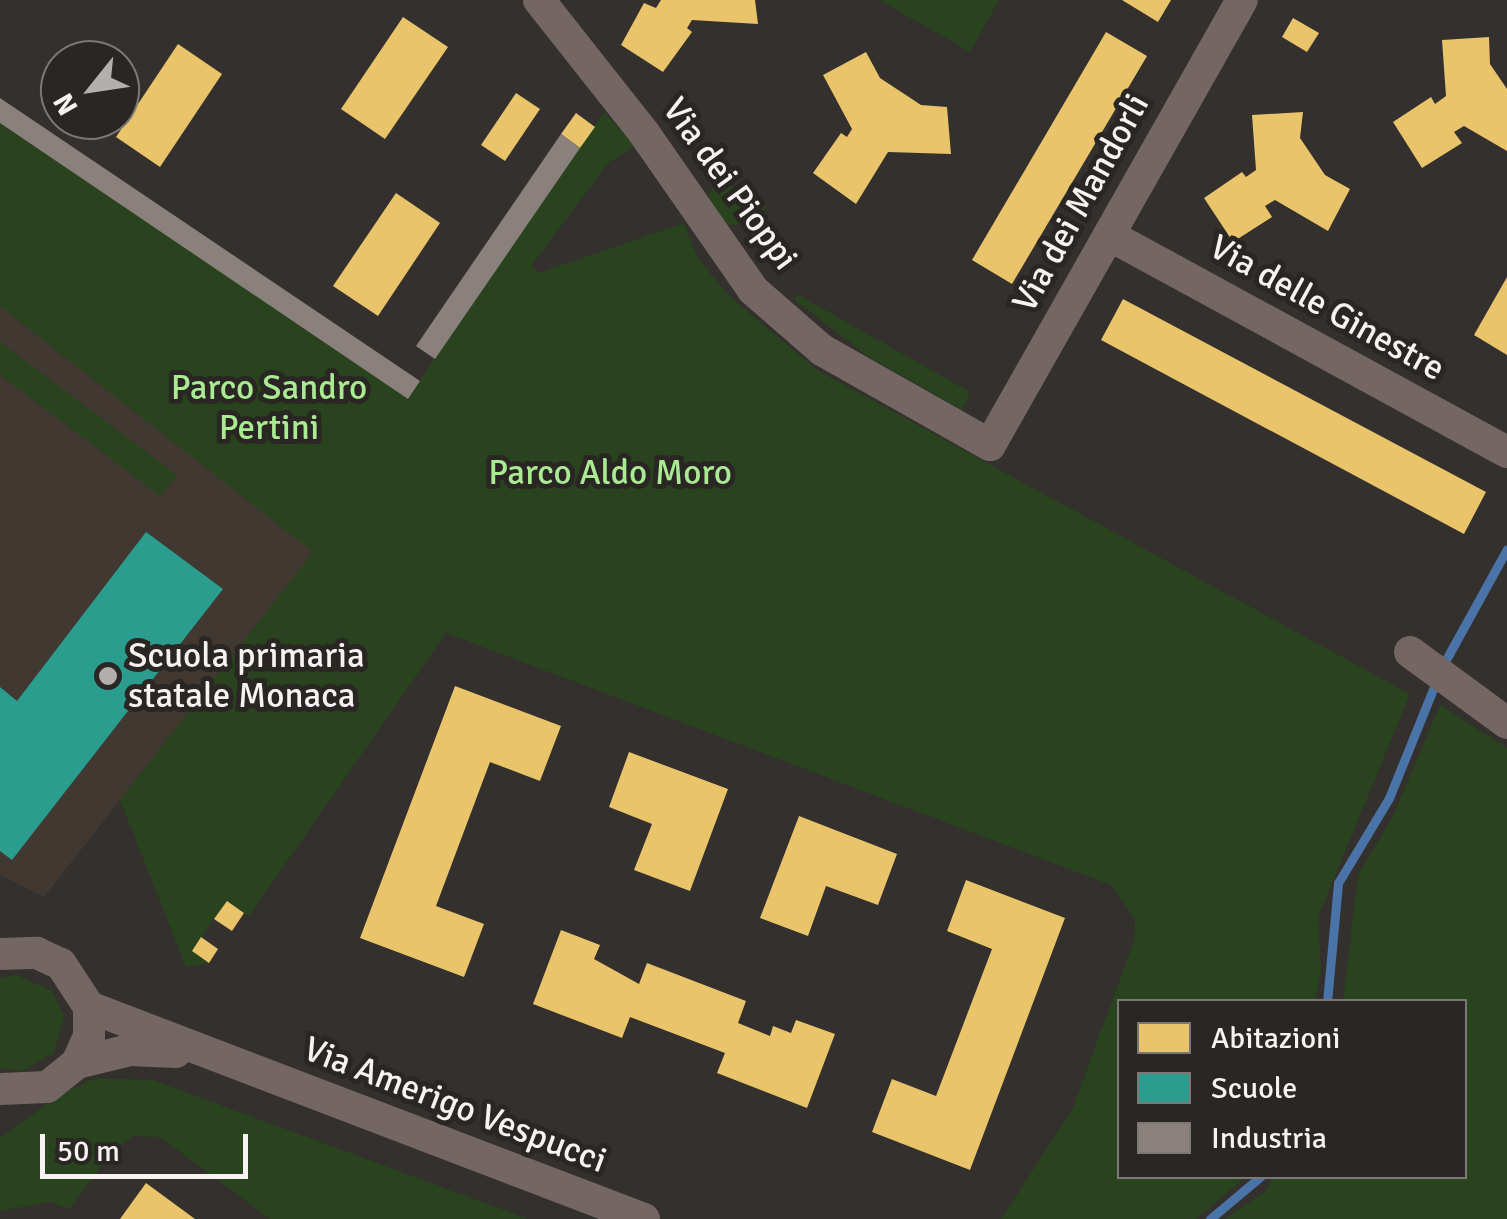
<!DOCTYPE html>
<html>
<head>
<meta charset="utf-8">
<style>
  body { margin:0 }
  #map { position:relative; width:1507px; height:1219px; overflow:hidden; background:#33302e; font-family:Signika,sans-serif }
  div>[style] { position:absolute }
  .built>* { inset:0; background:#413832 }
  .green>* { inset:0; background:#28431d }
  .homes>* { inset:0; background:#e9c46a }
  .schools>* { inset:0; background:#2a9d8f }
  .industry>* { inset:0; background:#8a817c }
  .stream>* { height:9px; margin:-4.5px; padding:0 4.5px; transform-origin:4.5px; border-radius:4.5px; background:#4a73a7 }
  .minor>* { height:32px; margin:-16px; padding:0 16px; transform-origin:16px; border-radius:16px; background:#746662 }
  .dots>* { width:28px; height:28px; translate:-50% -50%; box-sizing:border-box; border:5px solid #2a2623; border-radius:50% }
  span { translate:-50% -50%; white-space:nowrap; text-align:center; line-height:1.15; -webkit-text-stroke:10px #2a2623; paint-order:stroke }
  .street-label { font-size:35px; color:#f6f3f1 }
  .park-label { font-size:35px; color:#aaea93 }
  .poi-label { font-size:35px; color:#f6f3f1 }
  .left { translate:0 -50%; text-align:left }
  .legend { position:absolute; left:1117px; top:999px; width:350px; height:180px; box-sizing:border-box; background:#2a2623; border:2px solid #7c7875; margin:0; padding:12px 18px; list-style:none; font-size:30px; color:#f6f3f1 }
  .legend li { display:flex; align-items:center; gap:20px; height:50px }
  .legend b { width:50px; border:2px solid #7c7875 }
  .north { position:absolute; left:40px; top:40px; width:100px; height:100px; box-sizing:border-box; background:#2a2623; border:2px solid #7c7875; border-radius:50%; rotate:240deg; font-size:28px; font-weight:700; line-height:40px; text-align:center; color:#f6f3f1 }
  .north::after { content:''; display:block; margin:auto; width:35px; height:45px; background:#b2afad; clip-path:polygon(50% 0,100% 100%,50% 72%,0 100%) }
  .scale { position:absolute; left:40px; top:1134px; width:208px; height:45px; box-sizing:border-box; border:5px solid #f6f3f1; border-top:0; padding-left:12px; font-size:30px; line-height:35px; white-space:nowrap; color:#f6f3f1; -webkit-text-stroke:8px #2a2623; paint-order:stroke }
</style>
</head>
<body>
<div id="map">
  <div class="built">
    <div style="clip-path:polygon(0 306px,314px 552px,44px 897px,0 875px)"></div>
  </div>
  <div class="green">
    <div style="clip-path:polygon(879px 0,999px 0,970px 52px)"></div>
    <div style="clip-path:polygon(604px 112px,636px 146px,609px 162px,531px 266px,539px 273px,684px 223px,697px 257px,727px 294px,817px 370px,1410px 694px,1318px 917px,1321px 972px,1315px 1001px,1120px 1002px,1120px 1176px,1246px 1177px,1196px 1219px,1001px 1219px,1072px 1110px,1134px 941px,1135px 919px,1111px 885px,446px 633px,249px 916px,227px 901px,192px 951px,209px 963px,186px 967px,120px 800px,313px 552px,0 306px,0 123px,408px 398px)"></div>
    <div style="clip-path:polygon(716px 178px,766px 206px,758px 224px,724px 225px,707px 201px)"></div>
    <div style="clip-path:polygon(797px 294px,970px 392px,962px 410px,866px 355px,795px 300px)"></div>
    <div style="clip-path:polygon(0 342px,177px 475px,160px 496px,0 375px)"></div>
    <div style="clip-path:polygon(1440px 705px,1507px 748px,1507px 1219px,1225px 1219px,1266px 1191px,1273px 1177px,1464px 1176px,1464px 1002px,1343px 1001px,1358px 875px,1393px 816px)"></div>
    <div style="clip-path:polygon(16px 975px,52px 991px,64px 1016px,54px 1053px,22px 1071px,0 1068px,0 978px)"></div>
    <div style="clip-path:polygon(97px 1078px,153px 1080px,528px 1219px,270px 1219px,160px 1137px,134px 1136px,117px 1146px,69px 1209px,50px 1202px,0 1211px,0 1138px,62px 1093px)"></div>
  </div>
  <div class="homes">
    <div style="clip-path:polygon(661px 0,755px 0,758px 24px,692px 20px,687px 28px,692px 32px,663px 72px,621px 45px,644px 3px,656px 8px)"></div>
    <div style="clip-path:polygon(1122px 0,1171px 0,1158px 22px)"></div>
    <div style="clip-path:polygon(403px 17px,448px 47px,385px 139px,341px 109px)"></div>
    <div style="clip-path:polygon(1293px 18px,1319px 33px,1307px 52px,1282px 37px)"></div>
    <div style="clip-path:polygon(1106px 32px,1147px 56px,1012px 284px,972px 260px)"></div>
    <div style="clip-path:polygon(1489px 37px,1490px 64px,1507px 89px,1507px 151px,1464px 126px,1454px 132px,1462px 143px,1422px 168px,1393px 122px,1431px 97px,1435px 104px,1446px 96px,1442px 40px)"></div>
    <div style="clip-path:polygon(178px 44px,222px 74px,160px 167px,116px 137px)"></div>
    <div style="clip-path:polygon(866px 52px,880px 78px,921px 105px,947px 107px,951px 154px,888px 152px,856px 204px,813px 173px,841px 133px,847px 137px,852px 129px,823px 75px)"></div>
    <div style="clip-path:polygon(516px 93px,540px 109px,505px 161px,481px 145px)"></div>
    <div style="clip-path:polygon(1303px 112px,1300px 138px,1325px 175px,1350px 189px,1328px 231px,1275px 200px,1265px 206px,1272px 217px,1233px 242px,1204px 198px,1242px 172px,1246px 177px,1256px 170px,1252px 115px)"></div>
    <div style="clip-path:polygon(576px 113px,595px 127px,580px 148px,561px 134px)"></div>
    <div style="clip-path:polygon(396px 193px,440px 223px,378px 316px,333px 286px)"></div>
    <div style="clip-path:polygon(1507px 277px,1507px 355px,1474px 335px)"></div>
    <div style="clip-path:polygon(1123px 299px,1486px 492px,1464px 534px,1101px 340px)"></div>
    <div style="clip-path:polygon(455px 686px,561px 726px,540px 781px,490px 762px,436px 906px,484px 924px,464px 977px,360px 938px)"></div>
    <div style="clip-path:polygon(629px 752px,728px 789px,690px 891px,634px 870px,652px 824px,609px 807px)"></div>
    <div style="clip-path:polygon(799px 816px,897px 854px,878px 905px,826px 886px,808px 936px,760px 918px)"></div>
    <div style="clip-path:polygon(966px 880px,1065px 918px,970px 1170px,872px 1132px,892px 1079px,936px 1096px,992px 949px,947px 931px)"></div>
    <div style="clip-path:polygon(227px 901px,244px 913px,232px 931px,214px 919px)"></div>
    <div style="clip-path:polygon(561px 930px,600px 945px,594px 959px,639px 984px,647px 963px,746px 1001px,738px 1023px,770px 1036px,773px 1026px,791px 1033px,796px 1020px,835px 1034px,807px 1108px,717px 1073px,725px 1053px,630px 1017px,622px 1038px,533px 1004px)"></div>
    <div style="clip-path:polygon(201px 937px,218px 949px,209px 963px,192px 951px)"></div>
    <div style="clip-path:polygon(146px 1183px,195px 1219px,120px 1219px)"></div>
  </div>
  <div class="schools">
    <div style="clip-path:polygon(146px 532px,223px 589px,12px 860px,0 851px,0 687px,17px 701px)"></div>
  </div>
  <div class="industry">
    <div style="clip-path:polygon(0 98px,420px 381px,408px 399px,0 123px)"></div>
    <div style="clip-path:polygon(561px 134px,580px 148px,435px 359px,416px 346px)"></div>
  </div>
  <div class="stream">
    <div style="left:1443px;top:665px;width:132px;rotate:-61.1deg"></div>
    <div style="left:1327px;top:1002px;width:120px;rotate:-84.7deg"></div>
    <div style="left:1338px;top:883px;width:99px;rotate:-59deg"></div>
    <div style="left:1389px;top:798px;width:128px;rotate:-68deg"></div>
    <div style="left:1210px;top:1219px;width:67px;rotate:-40.1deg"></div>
  </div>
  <div class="minor">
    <div style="left:539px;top:0;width:169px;rotate:51.7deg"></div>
    <div style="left:644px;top:133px;width:191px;rotate:55.2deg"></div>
    <div style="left:753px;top:290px;width:91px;rotate:41deg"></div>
    <div style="left:822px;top:350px;width:193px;rotate:29.5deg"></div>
    <div style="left:990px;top:445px;width:511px;rotate:-60.48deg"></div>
    <div style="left:1109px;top:235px;width:453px;rotate:28.6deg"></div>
    <div style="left:1410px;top:652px;width:120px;rotate:36.2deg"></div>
    <div style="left:0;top:954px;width:37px;rotate:-2deg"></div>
    <div style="left:37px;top:953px;width:26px;rotate:25deg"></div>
    <div style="left:61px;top:964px;width:51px;rotate:56.9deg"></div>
    <div style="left:89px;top:1007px;width:29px;rotate:90deg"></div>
    <div style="left:89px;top:1036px;width:30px;rotate:114deg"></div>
    <div style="left:77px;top:1063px;width:38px;rotate:141deg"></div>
    <div style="left:47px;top:1087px;width:47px;rotate:177.6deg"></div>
    <div style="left:89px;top:1007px;width:594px;rotate:20.91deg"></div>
    <div style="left:77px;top:1063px;width:55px;rotate:-13.8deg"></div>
    <div style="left:130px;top:1050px;width:46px;rotate:2.5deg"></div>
  </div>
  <div class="dots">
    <div style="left:108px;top:676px;background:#b2afad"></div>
  </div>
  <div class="street-label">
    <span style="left:730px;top:184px;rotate:54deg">Via dei Pioppi</span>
    <span style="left:1081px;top:203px;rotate:-61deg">Via dei Mandorli</span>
    <span style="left:1327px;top:308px;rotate:29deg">Via delle Ginestre</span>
    <span style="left:455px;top:1105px;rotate:21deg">Via Amerigo Vespucci</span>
  </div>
  <div class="park-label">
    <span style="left:269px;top:408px">Parco Sandro<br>Pertini</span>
    <span style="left:610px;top:473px">Parco Aldo Moro</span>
  </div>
  <div class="poi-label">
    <span class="left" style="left:128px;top:676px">Scuola primaria<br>statale Monaca</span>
  </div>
  <ul class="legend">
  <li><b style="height:28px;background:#e9c46a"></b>Abitazioni</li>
  <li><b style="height:28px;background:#2a9d8f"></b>Scuole</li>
  <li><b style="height:28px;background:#8a817c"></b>Industria</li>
  </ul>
  <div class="north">N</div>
  <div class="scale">50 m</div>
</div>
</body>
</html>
